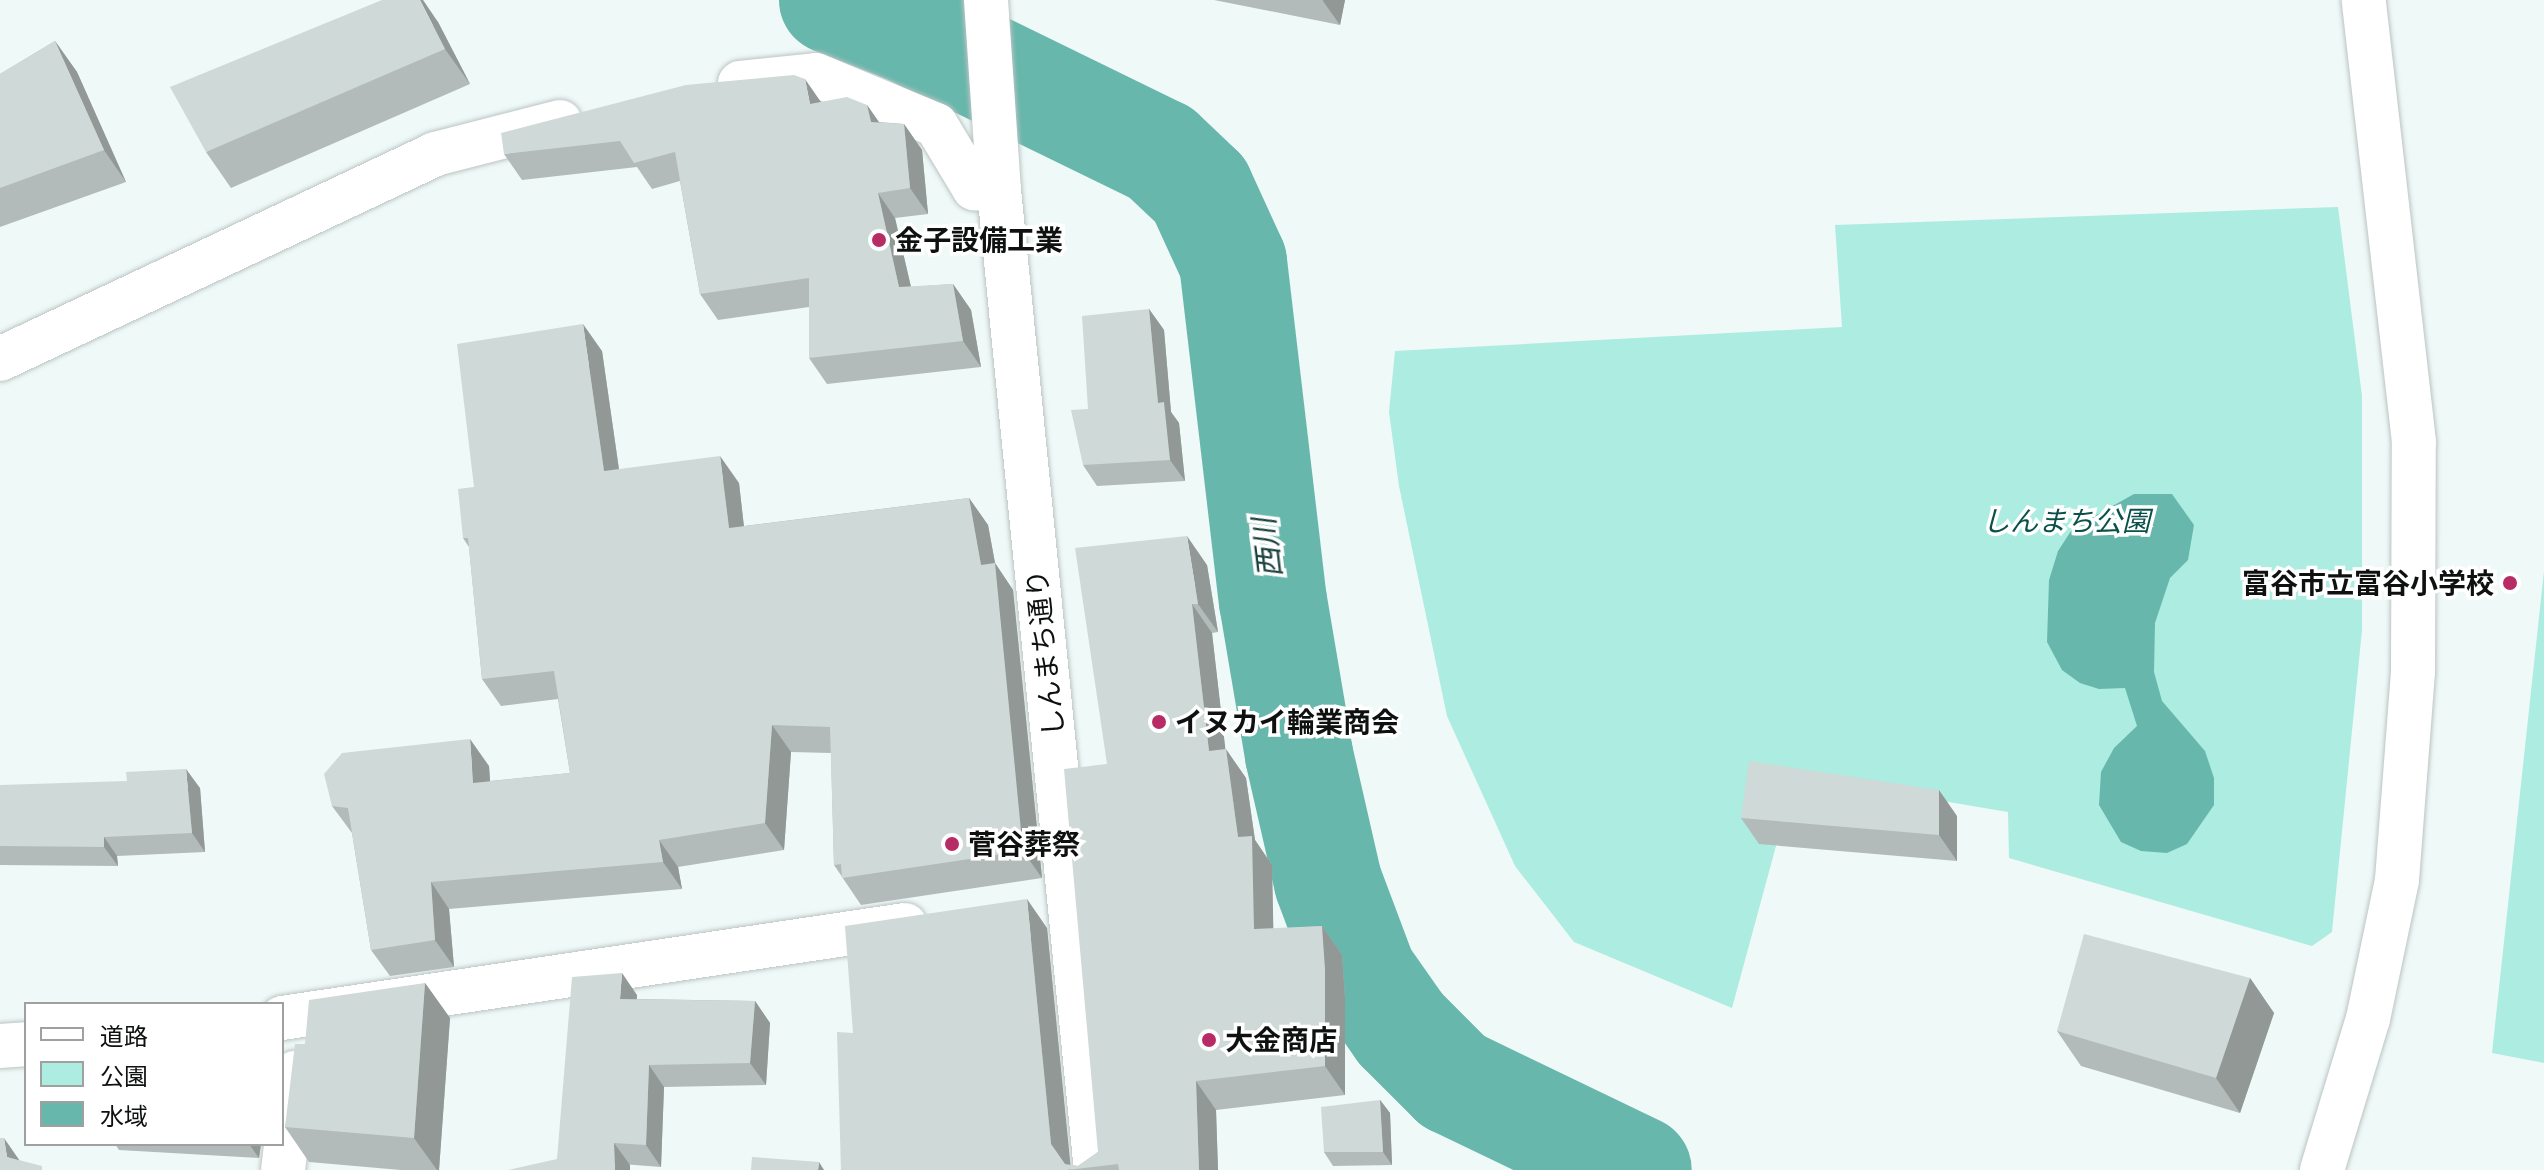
<!DOCTYPE html>
<html>
<head>
<meta charset="utf-8">
<style>
  body { margin:0 }
  #map { position:relative; width:2544px; height:1170px; overflow:hidden; background:#eff9f7; font-family:Merriweather,"Noto Sans JP",serif }
  div>[style] { position:absolute }
  .green>* { inset:0; background:#acece1 }
  .water>* { inset:0; background:#68b7ac }
  .river>* { height:108px; margin:-54px; padding:0 54px; transform-origin:54px; border-radius:54px; background:#68b7ac }
  .roads { filter:drop-shadow(0 0 2px #bbc4c3) drop-shadow(0 0 2px #bbc4c3) }
  .minor>* { height:44px; margin:-22px; padding:0 22px; transform-origin:22px; border-radius:22px; background:#fff }
  .wall>* { inset:0; background:#b2bbb9 }
  .shaded-wall>* { inset:0; background:#919896 }
  .building>* { inset:0; background:#cfd9d7 }
  .dots>* { width:22px; height:22px; translate:-50% -50%; box-sizing:border-box; border:4px solid #fff; border-radius:50% }
  span { translate:-50% -50%; white-space:nowrap; text-align:center; line-height:1.15; -webkit-text-stroke:7px #fff; paint-order:stroke }
  .poi-label { font-size:28px; color:#0e1110; font-weight:700 }
  .left { translate:0 -50%; text-align:left }
  .right { translate:-100% -50%; text-align:right }
  .park-label { font-size:28px; color:#0a514a; font-style:italic }
  .street-label { font-size:28px; color:#0e1110 }
  .water-label { font-size:30px; color:#1a403b; font-style:italic }
  .legend { position:absolute; left:24px; top:1002px; width:260px; height:144px; box-sizing:border-box; background:#fff; border:2px solid #9fa09f; margin:0; padding:10px 14px; list-style:none; font-size:24px; color:#0e1110 }
  .legend li { display:flex; align-items:center; gap:16px; height:40px }
  .legend b { width:40px; border:2px solid #9fa09f }
</style>
</head>
<body>
<div id="map">
  <div class="green">
    <div style="clip-path:polygon(2338px 207px,2362px 396px,2362px 630px,2332px 932px,2312px 946px,2009px 858px,2008px 812px,1795px 776px,1732px 1008px,1574px 942px,1515px 866px,1447px 716px,1399px 486px,1389px 412px,1395px 351px,1842px 327px,1835px 225px)"></div>
    <div style="clip-path:polygon(2544px 571px,2544px 1063px,2492px 1053px)"></div>
  </div>
  <div class="water">
    <div style="clip-path:polygon(2134px 494px,2172px 494px,2194px 525px,2188px 560px,2170px 578px,2155px 623px,2154px 672px,2162px 701px,2205px 751px,2214px 778px,2214px 805px,2187px 844px,2167px 853px,2141px 851px,2121px 842px,2099px 805px,2101px 772px,2114px 748px,2137px 726px,2125px 688px,2099px 689px,2080px 683px,2062px 670px,2047px 642px,2049px 580px,2058px 551px,2073px 528px)"></div>
  </div>
  <div class="river">
    <div style="left:833px;top:0;width:82px;rotate:21.5deg"></div>
    <div style="left:909px;top:30px;width:280px;rotate:26deg"></div>
    <div style="left:1161px;top:153px;width:54px;rotate:43.5deg"></div>
    <div style="left:1200px;top:190px;width:79px;rotate:65.4deg"></div>
    <div style="left:1233px;top:262px;width:341px;rotate:83.3deg"></div>
    <div style="left:1273px;top:601px;width:156px;rotate:80.4deg"></div>
    <div style="left:1299px;top:755px;width:130px;rotate:77.1deg"></div>
    <div style="left:1328px;top:882px;width:99px;rotate:69.4deg"></div>
    <div style="left:1363px;top:975px;width:66px;rotate:54.9deg"></div>
    <div style="left:1401px;top:1029px;width:74px;rotate:45deg"></div>
    <div style="left:1453px;top:1081px;width:205px;rotate:25.7deg"></div>
  </div>
  <div class="roads">
    <div class="minor">
      <div style="left:986px;top:0;width:190px;rotate:86.1deg"></div>
      <div style="left:999px;top:190px;width:985px;rotate:84.35deg"></div>
      <div style="left:740px;top:83px;width:76px;rotate:-6deg"></div>
      <div style="left:816px;top:75px;width:130px;rotate:22.6deg"></div>
      <div style="left:936px;top:125px;width:74px;rotate:58.9deg"></div>
      <div style="left:974px;top:188px;width:25px;rotate:5deg"></div>
      <div style="left:0;top:359px;width:481px;rotate:-25.2deg"></div>
      <div style="left:435px;top:154px;width:129px;rotate:-14.4deg"></div>
      <div style="left:282px;top:1018px;width:630px;rotate:-8.49deg"></div>
      <div style="left:0;top:1046px;width:26px;rotate:-4deg"></div>
      <div style="left:283px;top:1170px;width:98px;rotate:-82.9deg"></div>
      <div style="left:2322px;top:1170px;width:158px;rotate:-73.1deg"></div>
      <div style="left:2368px;top:1019px;width:142px;rotate:-78.2deg"></div>
      <div style="left:2397px;top:880px;width:209px;rotate:-85.6deg"></div>
      <div style="left:2413px;top:672px;width:230px;rotate:-89.8deg"></div>
      <div style="left:2414px;top:442px;width:445px;rotate:-96.5deg"></div>
    </div>
  </div>
  <div class="wall">
    <div style="clip-path:polygon(1214px 0,1345px 0,1340px 25px)"></div>
    <div style="clip-path:polygon(438px 22px,470px 84px,231px 188px,206px 152px)"></div>
    <div style="clip-path:polygon(55px 41px,77px 72px,126px 182px,0 227px,0 74px)"></div>
    <div style="clip-path:polygon(821px 102px,867px 105px,879px 122px,904px 124px,922px 150px,928px 214px,895px 218px,911px 287px,953px 284px,971px 310px,981px 367px,827px 384px,809px 358px,809px 307px,718px 320px,700px 294px,680px 181px,652px 189px,637px 167px,522px 180px,504px 154px)"></div>
    <div style="clip-path:polygon(1149px 309px,1164px 330px,1171px 412px,1179px 423px,1185px 481px,1097px 486px,1083px 465px,1088px 409px)"></div>
    <div style="clip-path:polygon(602px 351px,619px 469px,739px 483px,744px 526px,969px 498px,988px 525px,995px 563px,1013px 590px,1042px 878px,861px 905px,834px 865px,831px 753px,791px 752px,784px 850px,678px 867px,682px 889px,449px 909px,454px 967px,390px 976px,371px 950px,352px 833px,332px 806px,489px 766px,490px 781px,570px 773px,558px 699px,501px 706px,482px 679px,469px 547px,463px 538px,474px 487px)"></div>
    <div style="clip-path:polygon(1207px 565px,1218px 632px,1212px 633px,1225px 749px,1246px 778px,1255px 840px,1272px 865px,1273px 929px,1322px 926px,1342px 955px,1345px 998px,1345px 1095px,1216px 1110px,1218px 1170px,841px 1170px,853px 1033px,1047px 928px,1070px 1165px,1078px 1166px,1098px 1152px,1107px 764px)"></div>
    <div style="clip-path:polygon(0 785px,200px 788px,205px 852px,117px 856px,118px 866px,0 865px)"></div>
    <div style="clip-path:polygon(1957px 816px,1957px 861px,1759px 844px,1741px 818px)"></div>
    <div style="clip-path:polygon(2250px 978px,2274px 1013px,2240px 1113px,2081px 1066px,2057px 1031px)"></div>
    <div style="clip-path:polygon(425px 983px,450px 1018px,439px 1170px,401px 1170px,309px 1162px,285px 1127px,305px 1044px)"></div>
    <div style="clip-path:polygon(637px 995px,637px 999px,755px 1001px,770px 1023px,766px 1085px,664px 1087px,661px 1167px,557px 1159px)"></div>
    <div style="clip-path:polygon(1380px 1100px,1390px 1113px,1392px 1165px,1333px 1166px,1324px 1152px)"></div>
    <div style="clip-path:polygon(115px 1144px,261px 1144px,259px 1158px,119px 1150px)"></div>
  </div>
  <div class="shaded-wall">
    <div style="clip-path:polygon(420px 0,423px 0,438px 22px,470px 84px,445px 49px)"></div>
    <div style="clip-path:polygon(1323px 0,1345px 0,1340px 25px,1323px 1px)"></div>
    <div style="clip-path:polygon(55px 41px,77px 72px,126px 182px,104px 150px)"></div>
    <div style="clip-path:polygon(805px 79px,823px 105px,810px 104px)"></div>
    <div style="clip-path:polygon(867px 105px,885px 131px,871px 122px)"></div>
    <div style="clip-path:polygon(904px 124px,922px 150px,928px 214px,910px 188px)"></div>
    <div style="clip-path:polygon(878px 193px,895px 218px,917px 313px,899px 287px)"></div>
    <div style="clip-path:polygon(953px 284px,971px 310px,981px 367px,963px 341px)"></div>
    <div style="clip-path:polygon(1149px 309px,1164px 330px,1171px 412px,1179px 423px,1185px 481px,1170px 460px,1158px 403px)"></div>
    <div style="clip-path:polygon(583px 324px,602px 351px,623px 498px,604px 471px)"></div>
    <div style="clip-path:polygon(720px 456px,739px 483px,747px 555px,729px 528px)"></div>
    <div style="clip-path:polygon(969px 498px,988px 525px,995px 563px,1013px 590px,1042px 878px,1023px 851px,981px 565px)"></div>
    <div style="clip-path:polygon(1187px 536px,1207px 565px,1218px 632px,1198px 604px)"></div>
    <div style="clip-path:polygon(1192px 604px,1212px 633px,1229px 780px,1209px 751px)"></div>
    <div style="clip-path:polygon(772px 725px,791px 752px,784px 850px,765px 823px)"></div>
    <div style="clip-path:polygon(470px 739px,489px 766px,492px 809px,473px 783px)"></div>
    <div style="clip-path:polygon(1226px 749px,1246px 778px,1255px 840px,1272px 865px,1274px 958px,1254px 929px,1238px 837px)"></div>
    <div style="clip-path:polygon(186px 769px,200px 788px,205px 852px,192px 833px)"></div>
    <div style="clip-path:polygon(1939px 790px,1957px 816px,1957px 861px,1939px 835px)"></div>
    <div style="clip-path:polygon(104px 837px,117px 856px,118px 866px,104px 847px)"></div>
    <div style="clip-path:polygon(659px 840px,678px 867px,682px 889px,663px 862px)"></div>
    <div style="clip-path:polygon(431px 882px,449px 909px,454px 967px,435px 940px)"></div>
    <div style="clip-path:polygon(1027px 899px,1047px 928px,1071px 1170px,1069px 1170px,1051px 1144px)"></div>
    <div style="clip-path:polygon(1322px 926px,1342px 955px,1345px 998px,1345px 1095px,1325px 1066px)"></div>
    <div style="clip-path:polygon(622px 973px,637px 995px,635px 1021px,620px 999px)"></div>
    <div style="clip-path:polygon(2250px 978px,2274px 1013px,2240px 1113px,2216px 1078px)"></div>
    <div style="clip-path:polygon(425px 983px,450px 1018px,439px 1170px,437px 1170px,414px 1138px)"></div>
    <div style="clip-path:polygon(755px 1001px,770px 1023px,766px 1085px,750px 1063px)"></div>
    <div style="clip-path:polygon(649px 1065px,664px 1087px,661px 1167px,646px 1145px)"></div>
    <div style="clip-path:polygon(1196px 1081px,1216px 1110px,1218px 1170px,1199px 1170px)"></div>
    <div style="clip-path:polygon(1380px 1100px,1390px 1113px,1392px 1165px,1383px 1152px)"></div>
    <div style="clip-path:polygon(4px 1138px,22px 1164px,7px 1157px)"></div>
    <div style="clip-path:polygon(614px 1143px,630px 1165px,630px 1170px,615px 1170px)"></div>
    <div style="clip-path:polygon(249px 1144px,261px 1144px,259px 1158px)"></div>
    <div style="clip-path:polygon(819px 1162px,824px 1170px,818px 1170px)"></div>
  </div>
  <div class="building">
    <div style="clip-path:polygon(382px 0,420px 0,445px 49px,206px 152px,170px 87px)"></div>
    <div style="clip-path:polygon(55px 41px,104px 150px,0 188px,0 74px)"></div>
    <div style="clip-path:polygon(794px 75px,805px 79px,810px 104px,847px 97px,867px 105px,871px 122px,904px 124px,910px 188px,878px 193px,899px 287px,953px 284px,963px 341px,809px 358px,809px 278px,700px 294px,675px 152px,634px 163px,620px 141px,504px 154px,501px 133px,686px 85px)"></div>
    <div style="clip-path:polygon(1149px 309px,1158px 403px,1164px 402px,1170px 460px,1083px 465px,1071px 410px,1088px 409px,1082px 316px)"></div>
    <div style="clip-path:polygon(583px 324px,604px 471px,720px 456px,729px 528px,969px 498px,981px 565px,995px 563px,1023px 851px,842px 878px,841px 864px,834px 865px,830px 727px,772px 725px,765px 823px,659px 840px,663px 862px,431px 882px,435px 940px,371px 950px,348px 808px,332px 806px,324px 774px,342px 753px,470px 739px,473px 783px,570px 773px,554px 671px,482px 679px,468px 538px,463px 538px,458px 489px,474px 487px,457px 344px)"></div>
    <div style="clip-path:polygon(1187px 536px,1198px 604px,1192px 604px,1209px 751px,1226px 749px,1238px 837px,1252px 836px,1254px 929px,1322px 926px,1325px 969px,1325px 1066px,1196px 1081px,1199px 1170px,1119px 1170px,1118px 1164px,1067px 1170px,841px 1170px,837px 1032px,853px 1033px,845px 926px,1027px 899px,1051px 1144px,1065px 1164px,1078px 1166px,1098px 1152px,1064px 769px,1107px 764px,1075px 548px)"></div>
    <div style="clip-path:polygon(1749px 761px,1939px 790px,1939px 835px,1741px 818px)"></div>
    <div style="clip-path:polygon(186px 769px,192px 833px,104px 837px,104px 847px,0 846px,0 785px,127px 781px,126px 772px)"></div>
    <div style="clip-path:polygon(2084px 934px,2250px 978px,2216px 1078px,2057px 1031px)"></div>
    <div style="clip-path:polygon(622px 973px,620px 999px,755px 1001px,750px 1063px,649px 1065px,646px 1145px,614px 1143px,615px 1170px,508px 1170px,557px 1159px,572px 977px)"></div>
    <div style="clip-path:polygon(425px 983px,414px 1138px,285px 1127px,295px 1044px,305px 1044px,309px 1000px)"></div>
    <div style="clip-path:polygon(1380px 1100px,1383px 1152px,1324px 1152px,1321px 1107px)"></div>
    <div style="clip-path:polygon(0 1138px,4px 1138px,7px 1157px,42px 1166px,42px 1170px,0 1170px)"></div>
    <div style="clip-path:polygon(752px 1157px,819px 1162px,818px 1170px,751px 1170px)"></div>
  </div>
  <div class="dots">
    <div style="left:879px;top:240px;background:#b82c65"></div>
    <div style="left:2510px;top:583px;background:#b82c65"></div>
    <div style="left:1159px;top:722px;background:#b82c65"></div>
    <div style="left:952px;top:844px;background:#b82c65"></div>
    <div style="left:1209px;top:1040px;background:#b82c65"></div>
  </div>
  <div class="poi-label">
    <span class="left" style="left:895px;top:240px">金子設備工業</span>
    <span class="right" style="left:2494px;top:583px">富谷市立富谷小学校</span>
    <span class="left" style="left:1175px;top:722px">イヌカイ輪業商会</span>
    <span class="left" style="left:968px;top:844px">菅谷葬祭</span>
    <span class="left" style="left:1225px;top:1040px">大金商店</span>
  </div>
  <div class="park-label">
    <span style="left:2066px;top:521px">しんまち公園</span>
  </div>
  <div class="street-label">
    <span style="left:1045px;top:653px;rotate:-96deg">しんまち通り</span>
  </div>
  <div class="water-label">
    <span style="left:1267px;top:548px;rotate:-97deg">西川</span>
  </div>
  <ul class="legend">
  <li><b style="height:10px;background:#fff"></b>道路</li>
  <li><b style="height:22px;background:#acece1"></b>公園</li>
  <li><b style="height:22px;background:#68b7ac"></b>水域</li>
  </ul>
</div>
</body>
</html>
